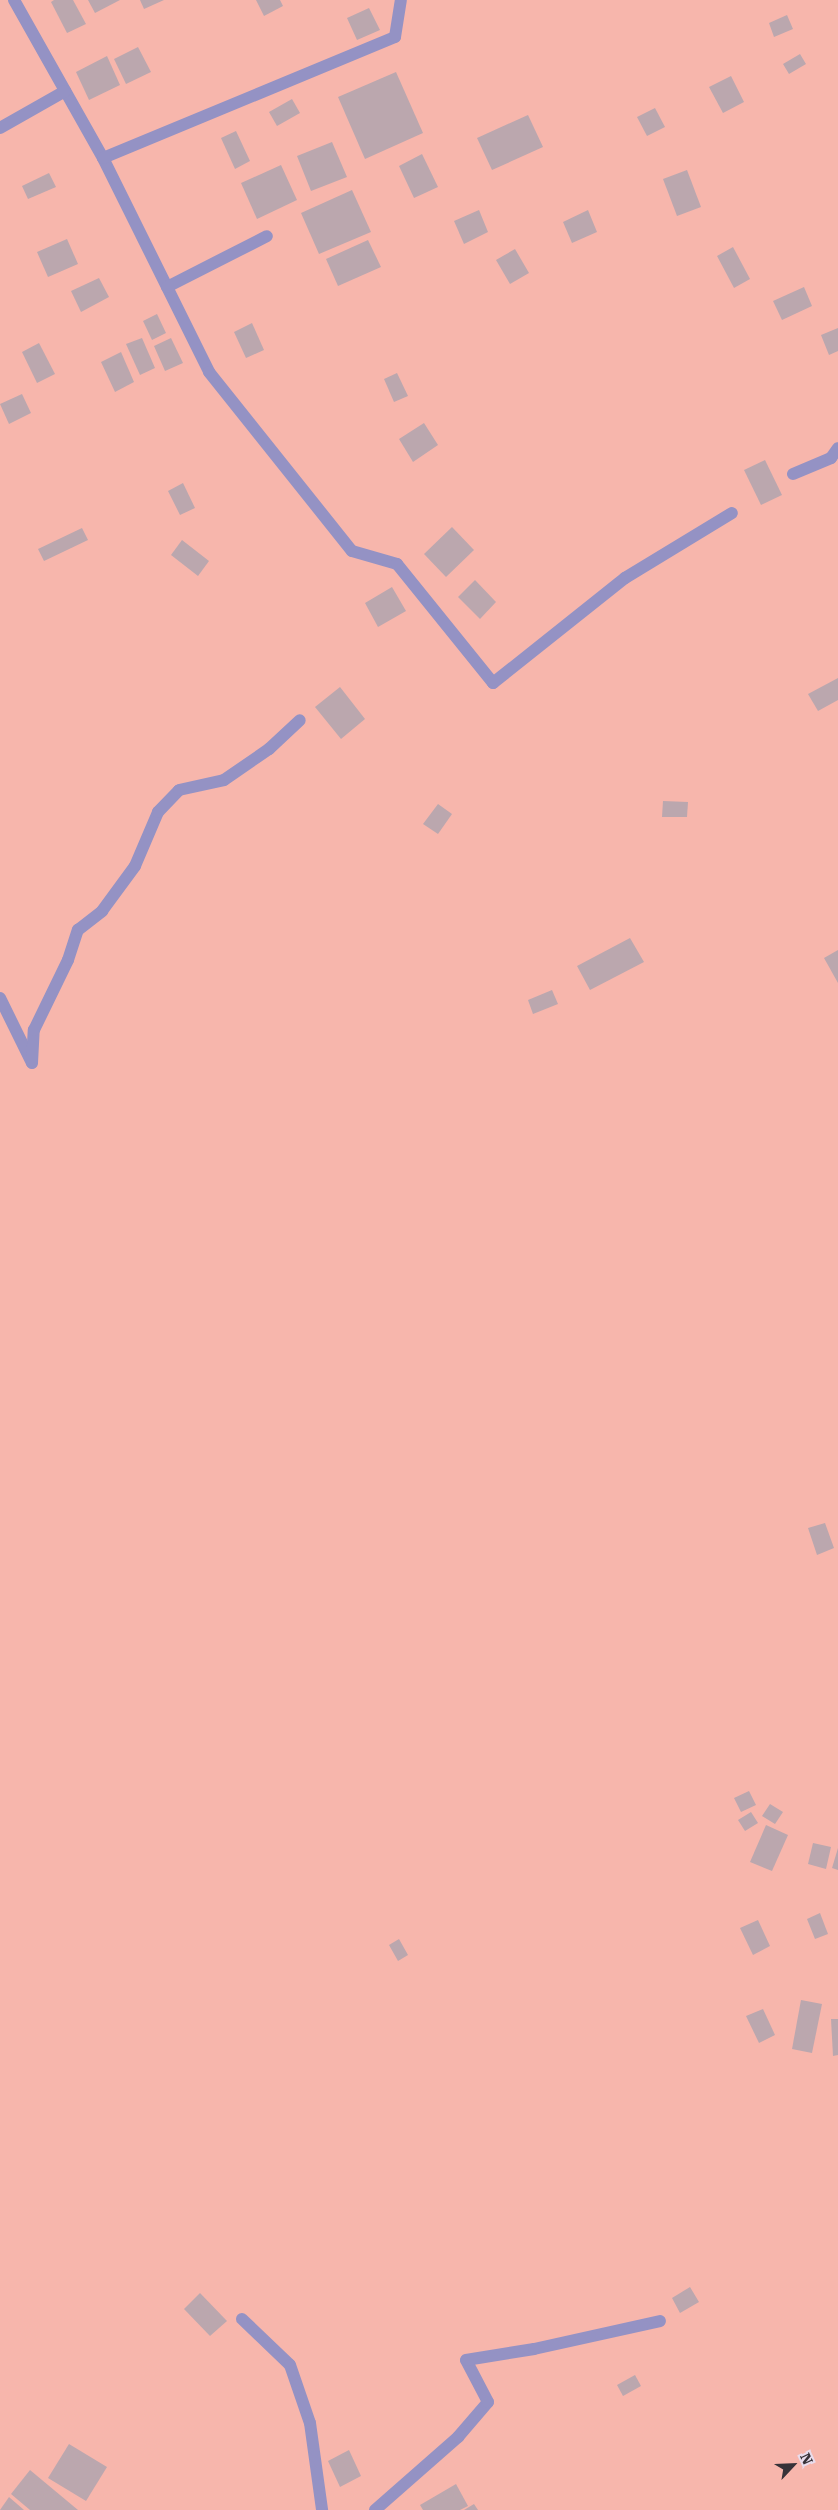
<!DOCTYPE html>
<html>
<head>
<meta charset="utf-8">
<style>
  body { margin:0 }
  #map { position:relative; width:838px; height:2510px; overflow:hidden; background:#e9dcec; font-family:"Roboto Serif",serif }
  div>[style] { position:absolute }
  .green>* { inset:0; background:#f7b6ac }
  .building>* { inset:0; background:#bba7ae }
  .minor>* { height:12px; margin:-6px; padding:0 6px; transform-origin:6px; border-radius:6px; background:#9492c4 }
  span { translate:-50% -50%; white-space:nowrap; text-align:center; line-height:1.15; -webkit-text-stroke:4px #e9dcec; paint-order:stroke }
  .north { position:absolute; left:768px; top:2440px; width:50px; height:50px; -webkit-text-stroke:4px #e9dcec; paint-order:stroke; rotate:65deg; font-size:14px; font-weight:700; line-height:20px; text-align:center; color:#373238 }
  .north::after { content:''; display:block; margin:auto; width:18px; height:22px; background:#373238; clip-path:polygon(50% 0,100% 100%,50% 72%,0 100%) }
</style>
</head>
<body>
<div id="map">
  <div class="green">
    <div style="clip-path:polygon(0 0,838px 0,838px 2510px,0 2510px)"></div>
  </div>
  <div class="building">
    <div style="clip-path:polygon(54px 0,73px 0,86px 24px,67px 33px,51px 2px)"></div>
    <div style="clip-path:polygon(88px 0,120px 0,95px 13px)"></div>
    <div style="clip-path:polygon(140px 0,164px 0,144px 9px)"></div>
    <div style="clip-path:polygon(256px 0,280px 0,283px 6px,264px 16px)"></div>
    <div style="clip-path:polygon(369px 8px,380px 30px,357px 40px,347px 18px)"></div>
    <div style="clip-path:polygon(787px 15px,793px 29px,774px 37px,769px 23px)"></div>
    <div style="clip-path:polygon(138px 47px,151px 72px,126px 84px,114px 59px)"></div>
    <div style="clip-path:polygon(800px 54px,806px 64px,789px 74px,783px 64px)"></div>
    <div style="clip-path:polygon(107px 56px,120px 85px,89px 100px,76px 72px)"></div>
    <div style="clip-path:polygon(396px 72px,423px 133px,365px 159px,338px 97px)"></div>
    <div style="clip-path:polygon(731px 76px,744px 102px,723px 113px,709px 87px)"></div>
    <div style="clip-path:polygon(292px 99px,300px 113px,277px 126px,269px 112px)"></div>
    <div style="clip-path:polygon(655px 108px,665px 127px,647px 136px,637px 117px)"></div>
    <div style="clip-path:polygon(528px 115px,543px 147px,492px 170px,477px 138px)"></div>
    <div style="clip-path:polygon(236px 131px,250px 161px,235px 169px,221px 138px)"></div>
    <div style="clip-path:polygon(332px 142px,347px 177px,311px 191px,297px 156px)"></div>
    <div style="clip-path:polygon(422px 154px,438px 187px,414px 198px,399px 166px)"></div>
    <div style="clip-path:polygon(281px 165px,297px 200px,257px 219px,241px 183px)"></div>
    <div style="clip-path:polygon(687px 170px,701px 207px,677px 216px,663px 179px)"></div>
    <div style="clip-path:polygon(49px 173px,56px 187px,28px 199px,22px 186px)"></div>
    <div style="clip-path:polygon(352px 190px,371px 232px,319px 254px,301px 213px)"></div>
    <div style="clip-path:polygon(479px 210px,488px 232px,464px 244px,454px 221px)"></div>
    <div style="clip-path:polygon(588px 210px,597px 232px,572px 243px,563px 222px)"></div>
    <div style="clip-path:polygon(67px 239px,78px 264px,48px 277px,37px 252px)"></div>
    <div style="clip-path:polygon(368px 240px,381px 267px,338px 286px,326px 259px)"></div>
    <div style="clip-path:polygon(733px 247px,750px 279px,734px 288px,717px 256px)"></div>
    <div style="clip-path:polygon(515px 249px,529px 273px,510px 284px,496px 260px)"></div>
    <div style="clip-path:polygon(99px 278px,109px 297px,81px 312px,71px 291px)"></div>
    <div style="clip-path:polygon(804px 287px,812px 306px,782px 320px,773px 301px)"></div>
    <div style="clip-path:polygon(157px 314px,166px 333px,152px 340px,143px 321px)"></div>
    <div style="clip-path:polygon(252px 323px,264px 350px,246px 358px,234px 332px)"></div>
    <div style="clip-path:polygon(838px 328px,838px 351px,829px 355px,821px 335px)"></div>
    <div style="clip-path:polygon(142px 338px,155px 368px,140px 375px,126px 344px)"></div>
    <div style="clip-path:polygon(171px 338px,183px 363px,165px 371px,154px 346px)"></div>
    <div style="clip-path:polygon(39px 343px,55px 374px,37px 383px,22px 352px)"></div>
    <div style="clip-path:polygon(121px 352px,134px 382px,115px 392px,101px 362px)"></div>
    <div style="clip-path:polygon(397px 373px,408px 396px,394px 402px,384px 379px)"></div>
    <div style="clip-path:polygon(22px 394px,31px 413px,9px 424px,0 404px)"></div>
    <div style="clip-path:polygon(424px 423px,438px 445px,413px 462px,399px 439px)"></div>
    <div style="clip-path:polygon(765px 460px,782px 495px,761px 505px,744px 470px)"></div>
    <div style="clip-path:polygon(183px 483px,195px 508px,180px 515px,168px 491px)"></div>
    <div style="clip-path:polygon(452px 527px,474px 550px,446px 577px,424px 554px)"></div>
    <div style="clip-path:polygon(82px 528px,88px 540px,44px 561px,38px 549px)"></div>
    <div style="clip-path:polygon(182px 540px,209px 561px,198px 576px,171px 555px)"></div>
    <div style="clip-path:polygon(475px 580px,496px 602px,480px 619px,458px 597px)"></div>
    <div style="clip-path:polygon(392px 587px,406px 611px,378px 627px,365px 603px)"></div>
    <div style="clip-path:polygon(838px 678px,838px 700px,818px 711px,808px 694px)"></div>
    <div style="clip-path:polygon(340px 687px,365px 719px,341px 739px,315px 707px)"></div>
    <div style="clip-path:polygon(663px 801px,688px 802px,687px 817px,662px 817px)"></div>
    <div style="clip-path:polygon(438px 804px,452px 814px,438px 834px,423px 824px)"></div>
    <div style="clip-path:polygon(630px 938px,644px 962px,590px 990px,577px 966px)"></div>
    <div style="clip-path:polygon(838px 950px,838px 983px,824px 958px)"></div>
    <div style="clip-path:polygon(552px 990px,558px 1004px,533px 1014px,528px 1000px)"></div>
    <div style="clip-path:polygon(825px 1523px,834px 1548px,817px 1555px,808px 1528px)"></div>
    <div style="clip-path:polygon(749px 1791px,756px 1805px,741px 1812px,734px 1798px)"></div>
    <div style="clip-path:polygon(770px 1804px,783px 1812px,775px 1824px,762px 1816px)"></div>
    <div style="clip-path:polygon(751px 1812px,758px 1823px,745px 1831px,738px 1820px)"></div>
    <div style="clip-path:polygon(766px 1825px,788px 1835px,772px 1871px,750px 1862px)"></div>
    <div style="clip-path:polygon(813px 1843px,831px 1847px,826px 1869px,808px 1864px)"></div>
    <div style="clip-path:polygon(838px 1848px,838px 1870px,832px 1868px)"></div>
    <div style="clip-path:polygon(820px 1913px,828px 1934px,815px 1939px,807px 1919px)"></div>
    <div style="clip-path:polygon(758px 1920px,770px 1946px,753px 1955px,740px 1928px)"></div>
    <div style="clip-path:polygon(399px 1939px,408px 1955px,398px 1961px,389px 1945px)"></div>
    <div style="clip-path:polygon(801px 2000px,822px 2004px,812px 2053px,792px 2049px)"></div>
    <div style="clip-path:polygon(763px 2009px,775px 2035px,759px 2043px,746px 2016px)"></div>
    <div style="clip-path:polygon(831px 2019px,838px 2019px,838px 2055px,833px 2056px)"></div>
    <div style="clip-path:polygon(690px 2287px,699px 2302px,680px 2313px,672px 2298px)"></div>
    <div style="clip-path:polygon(200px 2293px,227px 2321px,210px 2336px,184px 2309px)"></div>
    <div style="clip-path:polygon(635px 2375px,641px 2386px,623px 2396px,617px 2385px)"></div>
    <div style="clip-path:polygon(69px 2444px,107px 2467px,86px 2501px,48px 2478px)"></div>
    <div style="clip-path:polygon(349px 2450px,361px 2476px,340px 2487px,328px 2461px)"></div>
    <div style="clip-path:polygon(30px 2470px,78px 2510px,30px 2510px,11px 2494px)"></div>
    <div style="clip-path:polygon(456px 2484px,468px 2506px,460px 2510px,423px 2510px,420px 2505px)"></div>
    <div style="clip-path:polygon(9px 2497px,24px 2510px,0 2510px)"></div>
    <div style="clip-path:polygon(474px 2504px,478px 2510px,464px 2510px)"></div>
  </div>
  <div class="minor">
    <div style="left:14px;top:0;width:181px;rotate:60.6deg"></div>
    <div style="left:103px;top:158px;width:239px;rotate:63.6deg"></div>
    <div style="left:209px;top:372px;width:229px;rotate:51.4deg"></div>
    <div style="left:352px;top:551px;width:47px;rotate:16.1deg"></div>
    <div style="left:397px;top:564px;width:153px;rotate:51.1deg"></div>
    <div style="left:493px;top:683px;width:169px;rotate:-38.5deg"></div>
    <div style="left:625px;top:578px;width:125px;rotate:-31.3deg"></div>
    <div style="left:0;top:128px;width:75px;rotate:-29.6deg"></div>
    <div style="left:103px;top:158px;width:316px;rotate:-22.5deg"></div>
    <div style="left:395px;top:37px;width:37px;rotate:-81deg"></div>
    <div style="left:167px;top:287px;width:112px;rotate:-27deg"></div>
    <div style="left:793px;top:474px;width:41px;rotate:-22.8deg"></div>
    <div style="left:831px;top:458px;width:12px;rotate:-55deg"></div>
    <div style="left:0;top:998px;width:72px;rotate:63.8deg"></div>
    <div style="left:32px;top:1063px;width:33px;rotate:-87deg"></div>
    <div style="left:34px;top:1030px;width:78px;rotate:-64.1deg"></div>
    <div style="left:68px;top:960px;width:32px;rotate:-72deg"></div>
    <div style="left:78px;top:930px;width:31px;rotate:-38deg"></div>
    <div style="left:102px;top:911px;width:56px;rotate:-53.7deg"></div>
    <div style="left:135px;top:866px;width:59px;rotate:-66.9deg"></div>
    <div style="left:158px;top:812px;width:30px;rotate:-46deg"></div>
    <div style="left:179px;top:790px;width:46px;rotate:-12.5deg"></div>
    <div style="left:224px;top:780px;width:55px;rotate:-34.6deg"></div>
    <div style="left:269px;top:749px;width:42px;rotate:-43.1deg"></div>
    <div style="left:242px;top:2319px;width:66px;rotate:43.8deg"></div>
    <div style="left:290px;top:2365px;width:61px;rotate:71deg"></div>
    <div style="left:310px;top:2423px;width:88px;rotate:82.1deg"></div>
    <div style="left:375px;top:2510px;width:111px;rotate:-41.3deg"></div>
    <div style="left:458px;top:2437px;width:46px;rotate:-49.4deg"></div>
    <div style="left:488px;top:2402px;width:47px;rotate:-117.6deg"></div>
    <div style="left:466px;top:2360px;width:69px;rotate:-9.2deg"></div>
    <div style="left:534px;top:2349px;width:129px;rotate:-12.5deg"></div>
  </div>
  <div class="north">N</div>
</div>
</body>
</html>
